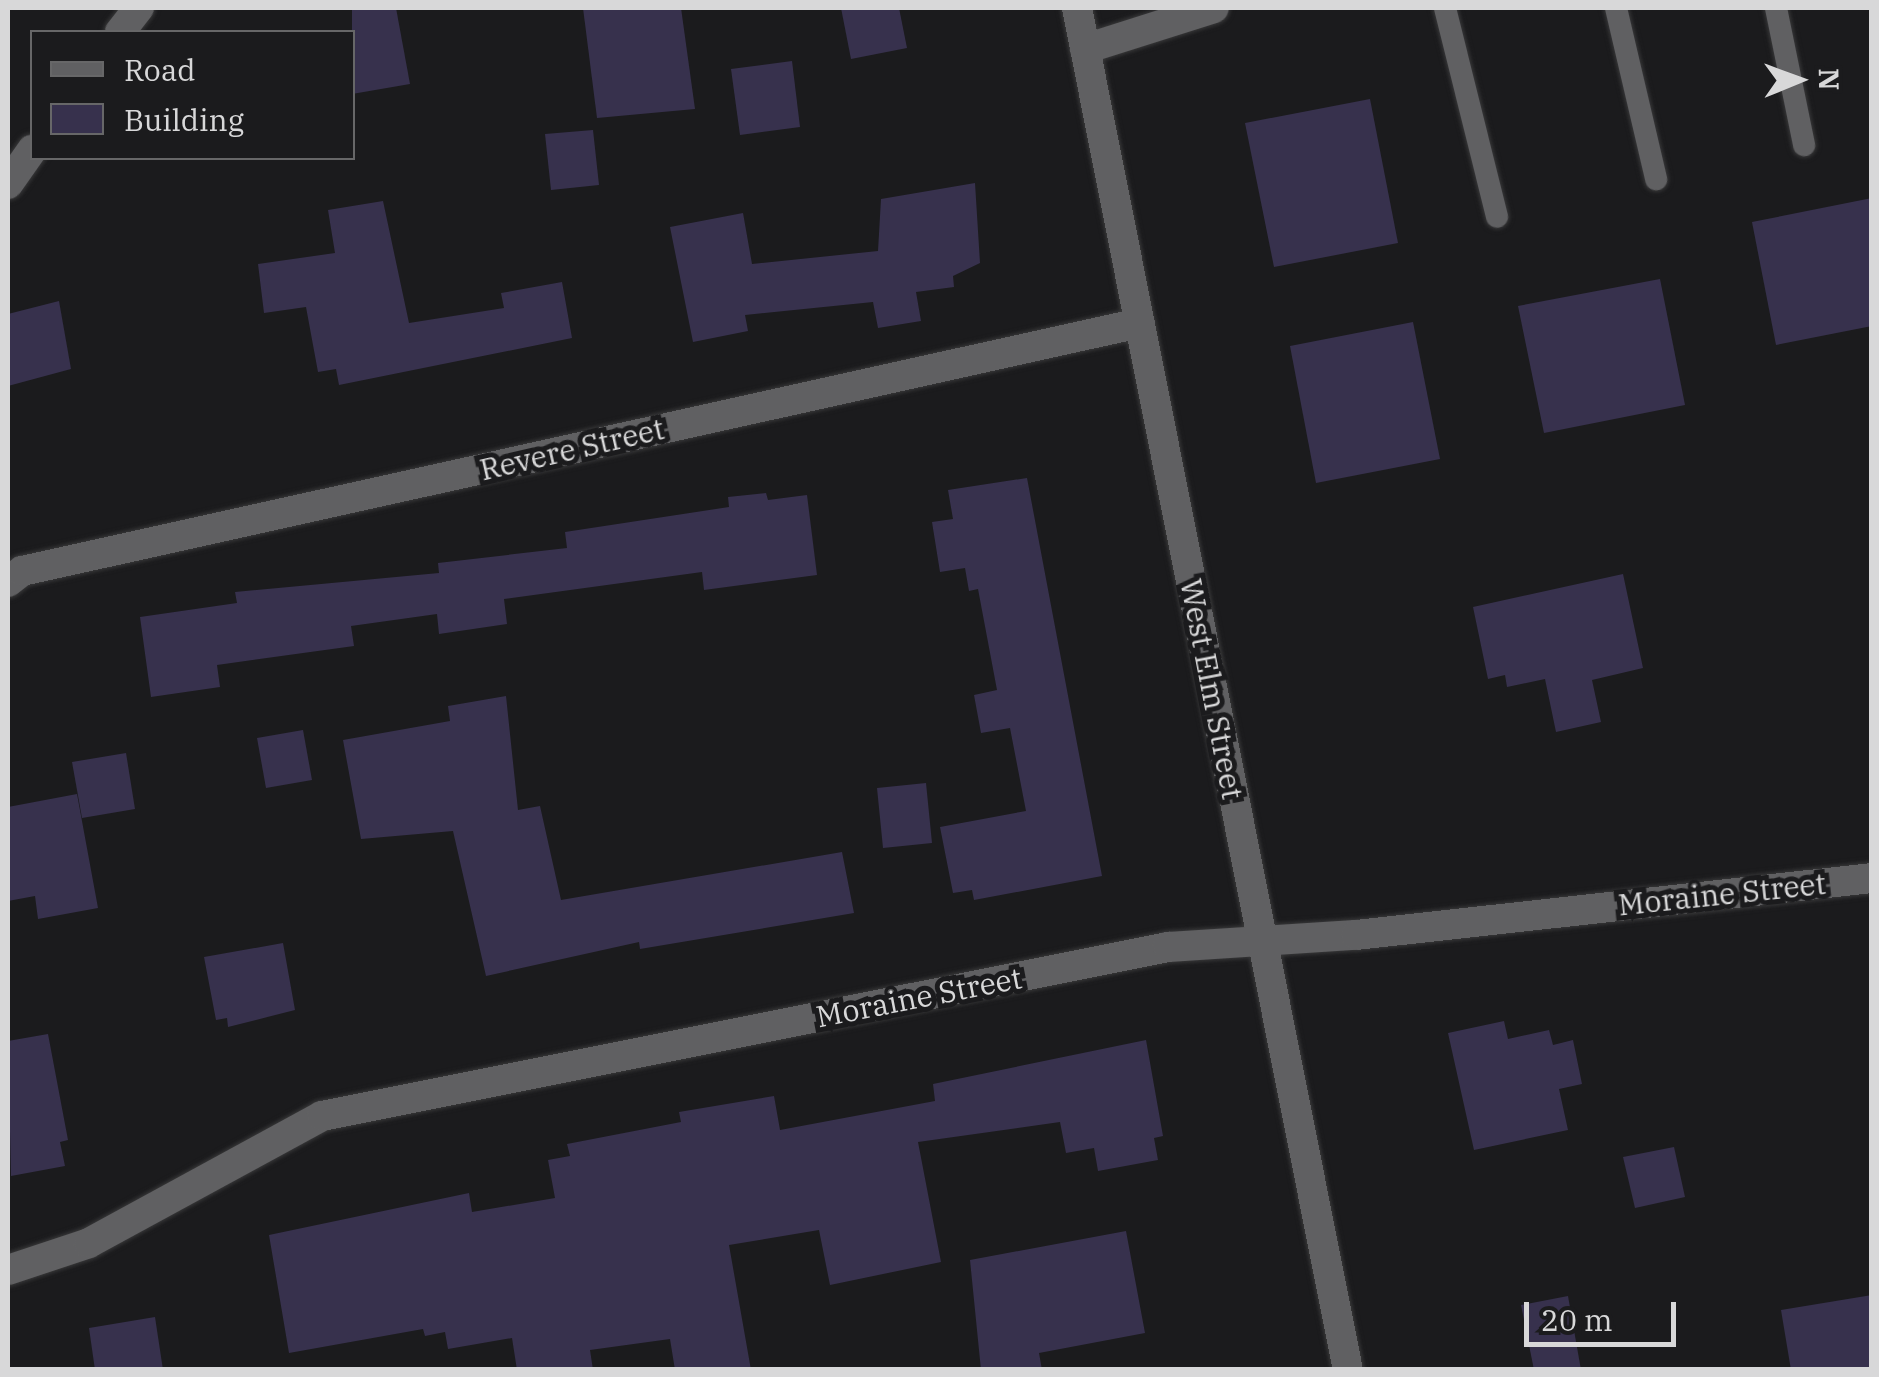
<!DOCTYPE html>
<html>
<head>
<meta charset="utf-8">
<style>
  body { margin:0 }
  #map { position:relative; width:1879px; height:1377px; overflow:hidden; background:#1b1b1d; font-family:"IBM Plex Serif",serif }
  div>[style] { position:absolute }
  .building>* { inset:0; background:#37314d }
  .roads { filter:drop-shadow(0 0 2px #383839) drop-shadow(0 0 2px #383839) }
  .service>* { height:22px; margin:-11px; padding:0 11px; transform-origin:11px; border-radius:11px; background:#606062 }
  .minor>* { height:30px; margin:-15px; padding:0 15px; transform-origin:15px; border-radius:15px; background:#606062 }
  .tertiary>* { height:30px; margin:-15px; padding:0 15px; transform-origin:15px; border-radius:15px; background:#606062 }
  span { translate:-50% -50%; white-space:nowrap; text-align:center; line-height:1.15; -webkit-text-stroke:10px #1b1b1d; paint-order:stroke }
  .street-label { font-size:30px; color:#d8d8d9 }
  .frame { position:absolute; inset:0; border:10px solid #d8d8d9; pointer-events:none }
  .legend { position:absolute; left:30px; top:30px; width:325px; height:130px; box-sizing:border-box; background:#1b1b1d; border:2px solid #676768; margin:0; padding:12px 18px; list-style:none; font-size:30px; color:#d8d8d9 }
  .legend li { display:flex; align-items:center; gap:20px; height:50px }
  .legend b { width:50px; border:2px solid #676768 }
  .north { position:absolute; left:1749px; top:30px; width:100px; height:100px; -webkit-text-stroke:8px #1b1b1d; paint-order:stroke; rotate:89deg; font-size:28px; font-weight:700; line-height:40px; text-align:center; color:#d8d8d9 }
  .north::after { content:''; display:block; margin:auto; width:35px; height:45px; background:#d8d8d9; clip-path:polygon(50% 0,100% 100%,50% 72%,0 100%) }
  .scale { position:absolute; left:1524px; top:1302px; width:152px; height:45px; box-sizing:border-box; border:5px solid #d8d8d9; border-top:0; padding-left:12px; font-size:30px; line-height:35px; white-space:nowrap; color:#d8d8d9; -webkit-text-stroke:8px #1b1b1d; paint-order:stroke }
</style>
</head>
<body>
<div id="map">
  <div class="building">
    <div style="clip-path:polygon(352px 8px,396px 8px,410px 84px,352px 94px)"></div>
    <div style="clip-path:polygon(583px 8px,681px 8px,695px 109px,597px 118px)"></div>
    <div style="clip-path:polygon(841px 8px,899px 8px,907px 48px,851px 59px)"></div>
    <div style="clip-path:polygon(792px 61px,800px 127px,740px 135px,731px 69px)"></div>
    <div style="clip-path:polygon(1370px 99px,1398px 243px,1274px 267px,1245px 123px)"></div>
    <div style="clip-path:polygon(593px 130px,599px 185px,551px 190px,545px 134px)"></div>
    <div style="clip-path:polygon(975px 183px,980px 263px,953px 276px,954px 287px,916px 292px,921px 321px,878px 328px,873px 302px,745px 315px,748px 331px,693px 342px,670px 227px,743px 213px,752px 264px,878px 251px,881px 199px)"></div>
    <div style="clip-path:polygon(1872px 198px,1872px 326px,1776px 345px,1752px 222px)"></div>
    <div style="clip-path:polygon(383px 201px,409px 323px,504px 308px,501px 293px,562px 282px,572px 338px,339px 385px,336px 369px,318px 372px,306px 307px,264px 313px,258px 264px,335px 253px,328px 210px)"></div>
    <div style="clip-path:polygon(1660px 279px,1685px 405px,1544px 433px,1518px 306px)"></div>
    <div style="clip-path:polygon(59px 301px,71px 369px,8px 386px,8px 314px)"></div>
    <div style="clip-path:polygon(1413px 322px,1440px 459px,1316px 483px,1290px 346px)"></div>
    <div style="clip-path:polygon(1027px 478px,1102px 876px,974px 900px,972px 890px,953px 893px,940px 827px,1026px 811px,1010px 728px,981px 733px,974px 695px,997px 690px,978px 589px,969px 591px,965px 568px,940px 572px,932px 522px,953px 519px,948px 490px)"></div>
    <div style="clip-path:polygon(766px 493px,768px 500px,807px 495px,817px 575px,704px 590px,702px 572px,504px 599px,507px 624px,439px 634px,437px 614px,351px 626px,354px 646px,217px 665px,220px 687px,151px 697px,140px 617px,237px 603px,235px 592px,439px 573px,438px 563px,567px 548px,565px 532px,729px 507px,728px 497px)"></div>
    <div style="clip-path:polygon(1623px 574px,1643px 668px,1592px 680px,1601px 722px,1556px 732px,1545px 679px,1507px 687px,1505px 675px,1488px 679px,1473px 607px)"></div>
    <div style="clip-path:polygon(506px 696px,518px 810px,540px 806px,561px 900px,842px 852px,854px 913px,640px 949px,639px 942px,486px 976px,453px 831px,361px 839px,343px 740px,450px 721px,448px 706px)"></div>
    <div style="clip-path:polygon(303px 730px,312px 780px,266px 788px,257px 738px)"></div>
    <div style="clip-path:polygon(126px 753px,135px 809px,82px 818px,72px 762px)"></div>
    <div style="clip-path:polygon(926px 783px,932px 843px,883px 848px,877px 788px)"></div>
    <div style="clip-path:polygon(77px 794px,98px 908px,38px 919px,35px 896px,8px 901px,8px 807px)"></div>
    <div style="clip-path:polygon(283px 943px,295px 1010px,228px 1027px,227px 1018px,216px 1020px,204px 957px)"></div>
    <div style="clip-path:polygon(1504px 1021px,1508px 1039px,1549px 1030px,1553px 1045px,1573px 1040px,1582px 1084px,1559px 1089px,1568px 1130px,1474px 1150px,1448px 1033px)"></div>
    <div style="clip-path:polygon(48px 1034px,68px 1140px,60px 1142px,65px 1166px,11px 1176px,8px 1041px)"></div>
    <div style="clip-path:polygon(1146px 1040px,1163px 1136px,1154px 1138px,1158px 1160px,1098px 1171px,1094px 1148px,1066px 1153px,1060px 1122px,918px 1142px,941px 1262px,830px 1285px,819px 1230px,729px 1245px,751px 1370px,675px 1370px,670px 1339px,590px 1350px,593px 1370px,517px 1370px,512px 1338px,448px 1349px,445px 1332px,425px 1336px,423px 1329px,289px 1353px,269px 1235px,469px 1193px,472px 1212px,555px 1198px,548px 1160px,570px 1156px,567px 1144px,681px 1122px,679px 1112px,774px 1096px,780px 1130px,935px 1101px,933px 1084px)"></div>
    <div style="clip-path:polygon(1674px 1147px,1685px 1197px,1635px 1208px,1623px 1157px)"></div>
    <div style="clip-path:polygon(1126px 1231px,1145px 1333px,1039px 1353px,1042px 1370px,981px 1370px,970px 1260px)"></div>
    <div style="clip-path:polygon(1872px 1295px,1872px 1370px,1791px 1370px,1781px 1310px)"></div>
    <div style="clip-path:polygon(1568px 1296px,1581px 1370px,1534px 1370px,1521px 1305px)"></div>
    <div style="clip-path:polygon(155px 1317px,163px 1370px,95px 1370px,89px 1328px)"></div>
  </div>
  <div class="roads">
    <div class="service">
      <div style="left:1445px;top:8px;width:215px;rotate:76deg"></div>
      <div style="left:1616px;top:8px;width:176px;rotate:76.8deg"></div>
      <div style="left:1776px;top:8px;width:140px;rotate:78.4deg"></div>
    </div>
    <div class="minor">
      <div style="left:120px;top:32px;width:31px;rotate:-52deg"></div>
      <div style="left:1085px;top:49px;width:135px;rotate:-17.6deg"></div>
      <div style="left:8px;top:184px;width:42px;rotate:-54.8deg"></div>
      <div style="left:8px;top:582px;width:18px;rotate:-38deg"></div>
      <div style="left:22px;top:571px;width:1145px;rotate:-12.51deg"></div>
      <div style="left:8px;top:1270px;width:85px;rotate:-18.4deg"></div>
      <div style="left:89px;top:1243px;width:265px;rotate:-28.6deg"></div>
      <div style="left:322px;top:1116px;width:863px;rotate:-11.3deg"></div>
      <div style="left:1168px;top:947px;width:188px;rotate:-3.7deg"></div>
      <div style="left:1356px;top:935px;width:519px;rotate:-6.3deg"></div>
    </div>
    <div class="tertiary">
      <div style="left:1077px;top:8px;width:1389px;rotate:78.75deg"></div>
    </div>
  </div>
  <div class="street-label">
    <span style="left:572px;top:449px;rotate:-13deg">Revere Street</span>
    <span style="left:1212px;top:689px;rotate:79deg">West Elm Street</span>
    <span style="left:1722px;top:894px;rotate:-6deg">Moraine Street</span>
    <span style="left:919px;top:997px;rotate:-11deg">Moraine Street</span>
  </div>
  <div class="frame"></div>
  <ul class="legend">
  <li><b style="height:12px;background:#606062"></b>Road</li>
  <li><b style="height:28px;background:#37314d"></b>Building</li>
  </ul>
  <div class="north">N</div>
  <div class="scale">20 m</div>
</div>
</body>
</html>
